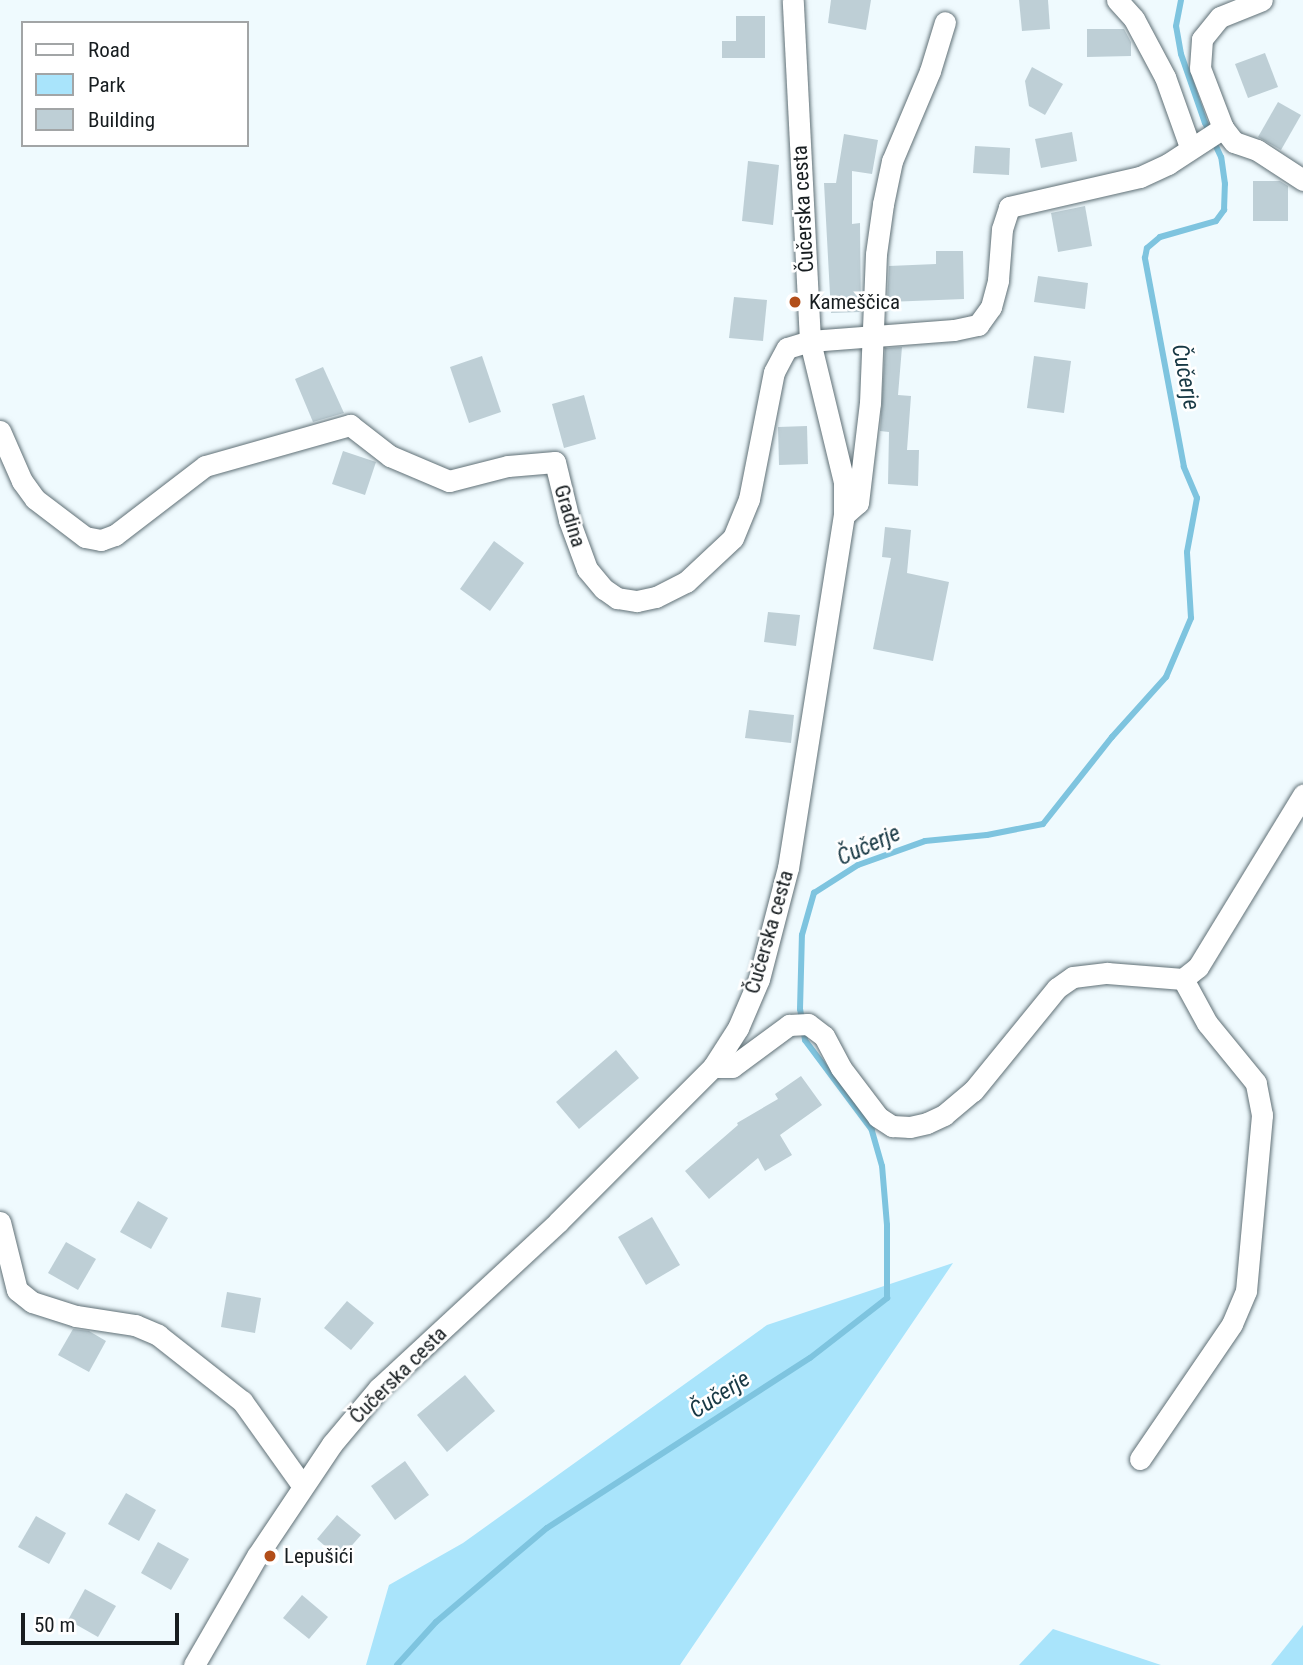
<!DOCTYPE html>
<html>
<head>
<meta charset="utf-8">
<style>
  body { margin:0 }
  #map { position:relative; width:1303px; height:1665px; overflow:hidden; background:#effafe; font-family:"Roboto Condensed",sans-serif }
  div>[style] { position:absolute }
  .green>* { inset:0; background:#a9e4fb }
  .stream>* { height:6px; margin:-3px; padding:0 3px; transform-origin:3px; border-radius:3px; background:#7ec4df }
  .building>* { inset:0; background:#becfd6 }
  .roads { filter:drop-shadow(0 0 2px #607076) drop-shadow(0 0 2px #607076) }
  .minor>* { height:21px; margin:-10.5px; padding:0 10.5px; transform-origin:10.5px; border-radius:10.5px; background:#fff }
  .dots>* { width:19px; height:19px; translate:-50% -50%; box-sizing:border-box; border:4px solid #fff; border-radius:50% }
  span { translate:-50% -50%; white-space:nowrap; text-align:center; line-height:1.15; -webkit-text-stroke:5px #fff; paint-order:stroke }
  .street-label { font-size:21px; color:#171d20 }
  .poi-label { font-size:21px; color:#171d20 }
  .left { translate:0 -50%; text-align:left }
  .water-label { font-size:23px; color:#173844; font-style:italic }
  .legend { position:absolute; left:21px; top:21px; width:228px; height:126px; box-sizing:border-box; background:#fff; border:2px solid #a2a5a6; margin:0; padding:9px 12px; list-style:none; font-size:21px; color:#171d20 }
  .legend li { display:flex; align-items:center; gap:14px; height:35px }
  .legend b { width:35px; border:2px solid #a2a5a6 }
  .scale { position:absolute; left:21px; top:1613px; width:158px; height:32px; box-sizing:border-box; border:4px solid #171d20; border-top:0; padding-left:9px; font-size:21px; line-height:24px; white-space:nowrap; color:#171d20; -webkit-text-stroke:5px #fff; paint-order:stroke }
</style>
</head>
<body>
<div id="map">
  <div class="green">
    <div style="clip-path:polygon(953px 1263px,680px 1665px,366px 1665px,389px 1585px,463px 1543px,767px 1325px)"></div>
    <div style="clip-path:polygon(1303px 1625px,1303px 1665px,1271px 1665px)"></div>
    <div style="clip-path:polygon(1053px 1629px,1161px 1665px,1019px 1665px)"></div>
  </div>
  <div class="stream">
    <div style="left:397px;top:1665px;width:58px;rotate:-47.8deg"></div>
    <div style="left:436px;top:1622px;width:145px;rotate:-40.3deg"></div>
    <div style="left:547px;top:1528px;width:313px;rotate:-32.9deg"></div>
    <div style="left:810px;top:1358px;width:98px;rotate:-37.9deg"></div>
    <div style="left:887px;top:1298px;width:73px;rotate:-90deg"></div>
    <div style="left:887px;top:1225px;width:59px;rotate:-94.8deg"></div>
    <div style="left:882px;top:1166px;width:37px;rotate:-106deg"></div>
    <div style="left:872px;top:1130px;width:112px;rotate:-126.7deg"></div>
    <div style="left:805px;top:1040px;width:31px;rotate:-99deg"></div>
    <div style="left:800px;top:1009px;width:74px;rotate:-88.5deg"></div>
    <div style="left:802px;top:935px;width:44px;rotate:-74.1deg"></div>
    <div style="left:814px;top:893px;width:52px;rotate:-32.5deg"></div>
    <div style="left:858px;top:865px;width:71px;rotate:-19.7deg"></div>
    <div style="left:925px;top:841px;width:62px;rotate:-5.5deg"></div>
    <div style="left:987px;top:835px;width:57px;rotate:-11.1deg"></div>
    <div style="left:1043px;top:824px;width:111px;rotate:-51.6deg"></div>
    <div style="left:1112px;top:737px;width:81px;rotate:-48deg"></div>
    <div style="left:1166px;top:677px;width:64px;rotate:-67deg"></div>
    <div style="left:1191px;top:618px;width:66px;rotate:-93.5deg"></div>
    <div style="left:1187px;top:552px;width:55px;rotate:-79.5deg"></div>
    <div style="left:1197px;top:498px;width:34px;rotate:-113deg"></div>
    <div style="left:1184px;top:467px;width:213px;rotate:-100.6deg"></div>
    <div style="left:1145px;top:258px;width:10px;rotate:-79deg"></div>
    <div style="left:1147px;top:248px;width:17px;rotate:-40deg"></div>
    <div style="left:1160px;top:237px;width:58px;rotate:-15.9deg"></div>
    <div style="left:1216px;top:221px;width:14px;rotate:-54deg"></div>
    <div style="left:1224px;top:210px;width:26px;rotate:-88deg"></div>
    <div style="left:1225px;top:184px;width:27px;rotate:-98deg"></div>
    <div style="left:1221px;top:157px;width:38px;rotate:-115deg"></div>
    <div style="left:1205px;top:123px;width:73px;rotate:-109.2deg"></div>
    <div style="left:1181px;top:54px;width:28px;rotate:-100deg"></div>
    <div style="left:1176px;top:26px;width:26px;rotate:-79deg"></div>
  </div>
  <div class="building">
    <div style="clip-path:polygon(831px 0,871px 0,866px 30px,828px 23px)"></div>
    <div style="clip-path:polygon(1019px 0,1048px 0,1050px 29px,1022px 31px)"></div>
    <div style="clip-path:polygon(736px 16px,765px 16px,765px 58px,722px 58px,722px 41px,736px 41px)"></div>
    <div style="clip-path:polygon(1087px 29px,1124px 29px,1131px 42px,1131px 56px,1087px 57px)"></div>
    <div style="clip-path:polygon(1265px 53px,1278px 87px,1248px 98px,1235px 64px)"></div>
    <div style="clip-path:polygon(1032px 67px,1063px 84px,1045px 115px,1029px 106px,1025px 81px)"></div>
    <div style="clip-path:polygon(1278px 102px,1301px 115px,1281px 150px,1258px 137px)"></div>
    <div style="clip-path:polygon(1072px 132px,1077px 161px,1041px 168px,1035px 139px)"></div>
    <div style="clip-path:polygon(844px 134px,878px 140px,872px 174px,852px 171px,852px 224px,860px 223px,861px 312px,831px 313px,824px 183px,836px 183px)"></div>
    <div style="clip-path:polygon(975px 146px,1010px 148px,1009px 175px,973px 173px)"></div>
    <div style="clip-path:polygon(748px 161px,779px 165px,773px 225px,742px 221px)"></div>
    <div style="clip-path:polygon(1253px 181px,1280px 181px,1288px 186px,1288px 221px,1253px 221px)"></div>
    <div style="clip-path:polygon(1085px 206px,1092px 246px,1058px 252px,1051px 213px)"></div>
    <div style="clip-path:polygon(936px 251px,963px 251px,964px 299px,887px 302px,889px 266px,936px 264px)"></div>
    <div style="clip-path:polygon(1038px 276px,1088px 283px,1085px 309px,1034px 302px)"></div>
    <div style="clip-path:polygon(734px 297px,767px 300px,763px 341px,729px 338px)"></div>
    <div style="clip-path:polygon(902px 347px,898px 395px,911px 396px,907px 450px,919px 450px,918px 486px,888px 484px,889px 432px,880px 431px,885px 348px)"></div>
    <div style="clip-path:polygon(482px 356px,501px 412px,469px 423px,450px 367px)"></div>
    <div style="clip-path:polygon(1034px 356px,1071px 361px,1064px 413px,1027px 408px)"></div>
    <div style="clip-path:polygon(323px 367px,344px 413px,313px 422px,295px 379px)"></div>
    <div style="clip-path:polygon(584px 395px,596px 439px,564px 448px,552px 404px)"></div>
    <div style="clip-path:polygon(807px 426px,808px 464px,779px 465px,778px 427px)"></div>
    <div style="clip-path:polygon(343px 451px,376px 462px,365px 495px,332px 484px)"></div>
    <div style="clip-path:polygon(885px 527px,911px 530px,907px 573px,949px 582px,933px 661px,873px 649px,891px 558px,882px 557px)"></div>
    <div style="clip-path:polygon(494px 541px,524px 563px,490px 611px,460px 589px)"></div>
    <div style="clip-path:polygon(768px 612px,800px 615px,796px 646px,764px 642px)"></div>
    <div style="clip-path:polygon(749px 710px,794px 715px,791px 743px,745px 738px)"></div>
    <div style="clip-path:polygon(616px 1050px,639px 1078px,579px 1129px,556px 1102px)"></div>
    <div style="clip-path:polygon(801px 1076px,822px 1105px,780px 1135px,792px 1155px,765px 1171px,758px 1158px,709px 1199px,685px 1171px,738px 1125px,737px 1123px,778px 1099px,775px 1094px)"></div>
    <div style="clip-path:polygon(138px 1201px,168px 1218px,151px 1249px,120px 1232px)"></div>
    <div style="clip-path:polygon(652px 1217px,680px 1265px,646px 1285px,618px 1237px)"></div>
    <div style="clip-path:polygon(66px 1242px,96px 1259px,78px 1290px,48px 1273px)"></div>
    <div style="clip-path:polygon(227px 1292px,261px 1298px,255px 1333px,221px 1327px)"></div>
    <div style="clip-path:polygon(347px 1301px,374px 1323px,351px 1350px,324px 1328px)"></div>
    <div style="clip-path:polygon(73px 1329px,89px 1331px,106px 1341px,89px 1372px,58px 1355px)"></div>
    <div style="clip-path:polygon(465px 1375px,495px 1411px,447px 1452px,417px 1415px)"></div>
    <div style="clip-path:polygon(405px 1461px,429px 1495px,395px 1520px,371px 1486px)"></div>
    <div style="clip-path:polygon(126px 1493px,156px 1510px,139px 1541px,108px 1524px)"></div>
    <div style="clip-path:polygon(337px 1515px,361px 1535px,340px 1559px,317px 1539px)"></div>
    <div style="clip-path:polygon(36px 1516px,66px 1533px,49px 1564px,18px 1547px)"></div>
    <div style="clip-path:polygon(158px 1542px,189px 1559px,171px 1590px,141px 1573px)"></div>
    <div style="clip-path:polygon(85px 1589px,116px 1606px,98px 1637px,68px 1620px)"></div>
    <div style="clip-path:polygon(302px 1595px,328px 1617px,309px 1639px,283px 1618px)"></div>
  </div>
  <div class="roads">
    <div class="minor">
      <div style="left:1117px;top:0;width:25px;rotate:48deg"></div>
      <div style="left:1134px;top:19px;width:66px;rotate:61.9deg"></div>
      <div style="left:1165px;top:77px;width:74px;rotate:70.3deg"></div>
      <div style="left:1223px;top:128px;width:64px;rotate:-111deg"></div>
      <div style="left:1200px;top:68px;width:29px;rotate:-86deg"></div>
      <div style="left:1202px;top:39px;width:28px;rotate:-51deg"></div>
      <div style="left:1220px;top:17px;width:45px;rotate:-22deg"></div>
      <div style="left:0;top:431px;width:55px;rotate:66.3deg"></div>
      <div style="left:22px;top:481px;width:22px;rotate:54deg"></div>
      <div style="left:35px;top:499px;width:63px;rotate:37.2deg"></div>
      <div style="left:85px;top:537px;width:16px;rotate:11deg"></div>
      <div style="left:101px;top:540px;width:15px;rotate:-20deg"></div>
      <div style="left:115px;top:535px;width:113px;rotate:-37.5deg"></div>
      <div style="left:205px;top:466px;width:151px;rotate:-15.8deg"></div>
      <div style="left:350px;top:425px;width:51px;rotate:37.8deg"></div>
      <div style="left:390px;top:456px;width:64px;rotate:23deg"></div>
      <div style="left:449px;top:481px;width:61px;rotate:-14.3deg"></div>
      <div style="left:508px;top:466px;width:47px;rotate:-4.9deg"></div>
      <div style="left:555px;top:462px;width:60px;rotate:76.4deg"></div>
      <div style="left:569px;top:520px;width:52px;rotate:69.8deg"></div>
      <div style="left:587px;top:569px;width:26px;rotate:50deg"></div>
      <div style="left:604px;top:589px;width:16px;rotate:35deg"></div>
      <div style="left:617px;top:598px;width:20px;rotate:9deg"></div>
      <div style="left:637px;top:601px;width:19px;rotate:-12deg"></div>
      <div style="left:656px;top:597px;width:34px;rotate:-27deg"></div>
      <div style="left:686px;top:582px;width:64px;rotate:-43.1deg"></div>
      <div style="left:733px;top:538px;width:42px;rotate:-67.7deg"></div>
      <div style="left:749px;top:499px;width:129px;rotate:-78.9deg"></div>
      <div style="left:774px;top:372px;width:27px;rotate:-62deg"></div>
      <div style="left:787px;top:348px;width:24px;rotate:-17deg"></div>
      <div style="left:810px;top:341px;width:144px;rotate:-4.4deg"></div>
      <div style="left:954px;top:330px;width:25px;rotate:-12deg"></div>
      <div style="left:978px;top:325px;width:22px;rotate:-54deg"></div>
      <div style="left:991px;top:307px;width:28px;rotate:-75deg"></div>
      <div style="left:998px;top:280px;width:51px;rotate:-85.5deg"></div>
      <div style="left:1002px;top:229px;width:23px;rotate:-72deg"></div>
      <div style="left:1009px;top:207px;width:134px;rotate:-12.9deg"></div>
      <div style="left:1140px;top:177px;width:31px;rotate:-25deg"></div>
      <div style="left:1168px;top:164px;width:66px;rotate:-33.2deg"></div>
      <div style="left:1223px;top:128px;width:18px;rotate:52deg"></div>
      <div style="left:1234px;top:142px;width:24px;rotate:19deg"></div>
      <div style="left:1257px;top:150px;width:55px;rotate:33.1deg"></div>
      <div style="left:844px;top:515px;width:18px;rotate:-41deg"></div>
      <div style="left:858px;top:503px;width:101px;rotate:-83.2deg"></div>
      <div style="left:870px;top:403px;width:149px;rotate:-87.7deg"></div>
      <div style="left:876px;top:254px;width:50px;rotate:-82deg"></div>
      <div style="left:883px;top:204px;width:44px;rotate:-78.2deg"></div>
      <div style="left:892px;top:161px;width:98px;rotate:-67.1deg"></div>
      <div style="left:930px;top:71px;width:51px;rotate:-73deg"></div>
      <div style="left:713px;top:1067px;width:19px"></div>
      <div style="left:732px;top:1067px;width:71px;rotate:-36.4deg"></div>
      <div style="left:789px;top:1025px;width:19px;rotate:-3deg"></div>
      <div style="left:808px;top:1024px;width:20px;rotate:37deg"></div>
      <div style="left:824px;top:1036px;width:36px;rotate:62deg"></div>
      <div style="left:841px;top:1068px;width:61px;rotate:52.9deg"></div>
      <div style="left:878px;top:1117px;width:17px;rotate:33deg"></div>
      <div style="left:892px;top:1126px;width:18px;rotate:3deg"></div>
      <div style="left:910px;top:1127px;width:17px;rotate:-13deg"></div>
      <div style="left:927px;top:1123px;width:19px;rotate:-25deg"></div>
      <div style="left:944px;top:1115px;width:38px;rotate:-40deg"></div>
      <div style="left:973px;top:1091px;width:133px;rotate:-50.8deg"></div>
      <div style="left:1057px;top:988px;width:19px;rotate:-35deg"></div>
      <div style="left:1073px;top:977px;width:34px;rotate:-7deg"></div>
      <div style="left:1107px;top:973px;width:76px;rotate:4.5deg"></div>
      <div style="left:1183px;top:979px;width:19px;rotate:-39deg"></div>
      <div style="left:1198px;top:967px;width:202px;rotate:-58.6deg"></div>
      <div style="left:0;top:1222px;width:70px;rotate:76deg"></div>
      <div style="left:17px;top:1290px;width:19px;rotate:39deg"></div>
      <div style="left:32px;top:1302px;width:46px;rotate:17.7deg"></div>
      <div style="left:76px;top:1316px;width:60px;rotate:8.7deg"></div>
      <div style="left:135px;top:1325px;width:25px;rotate:23deg"></div>
      <div style="left:158px;top:1335px;width:107px;rotate:38.2deg"></div>
      <div style="left:242px;top:1401px;width:103px;rotate:54.5deg"></div>
      <div style="left:1140px;top:1459px;width:163px;rotate:-55.7deg"></div>
      <div style="left:1232px;top:1324px;width:36px;rotate:-67deg"></div>
      <div style="left:1246px;top:1291px;width:177px;rotate:-84.8deg"></div>
      <div style="left:1262px;top:1115px;width:33px;rotate:-101deg"></div>
      <div style="left:1256px;top:1083px;width:77px;rotate:-129.2deg"></div>
      <div style="left:1207px;top:1023px;width:50px;rotate:-118.6deg"></div>
      <div style="left:194px;top:1665px;width:126px;rotate:-60deg"></div>
      <div style="left:257px;top:1556px;width:135px;rotate:-56.2deg"></div>
      <div style="left:332px;top:1444px;width:73px;rotate:-50deg"></div>
      <div style="left:379px;top:1388px;width:244px;rotate:-42.8deg"></div>
      <div style="left:558px;top:1222px;width:219px;rotate:-45deg"></div>
      <div style="left:713px;top:1067px;width:46px;rotate:-57.3deg"></div>
      <div style="left:738px;top:1028px;width:53px;rotate:-66.8deg"></div>
      <div style="left:759px;top:979px;width:115px;rotate:-75.4deg"></div>
      <div style="left:788px;top:868px;width:357px;rotate:-81deg"></div>
      <div style="left:844px;top:515px;width:33px;rotate:-90deg"></div>
      <div style="left:844px;top:482px;width:145px;rotate:-103.6deg"></div>
      <div style="left:810px;top:341px;width:341px;rotate:-92.9deg"></div>
    </div>
  </div>
  <div class="dots">
    <div style="left:795px;top:302px;background:#b24e19"></div>
    <div style="left:270px;top:1556px;background:#b24e19"></div>
  </div>
  <div class="street-label">
    <span style="left:803px;top:209px;rotate:-93deg">Čučerska cesta</span>
    <span style="left:570px;top:516px;rotate:73deg">Gradina</span>
    <span style="left:769px;top:932px;rotate:-74deg">Čučerska cesta</span>
    <span style="left:398px;top:1375px;rotate:-45deg">Čučerska cesta</span>
  </div>
  <div class="poi-label">
    <span class="left" style="left:809px;top:302px">Kameščica</span>
    <span class="left" style="left:284px;top:1556px">Lepušići</span>
  </div>
  <div class="water-label">
    <span style="left:1185px;top:377px;rotate:79deg">Čučerje</span>
    <span style="left:869px;top:846px;rotate:-24deg">Čučerje</span>
    <span style="left:720px;top:1395px;rotate:-33deg">Čučerje</span>
  </div>
  <ul class="legend">
  <li><b style="height:9px;background:#fff"></b>Road</li>
  <li><b style="height:19px;background:#a9e4fb"></b>Park</li>
  <li><b style="height:19px;background:#becfd6"></b>Building</li>
  </ul>
  <div class="scale">50 m</div>
</div>
</body>
</html>
